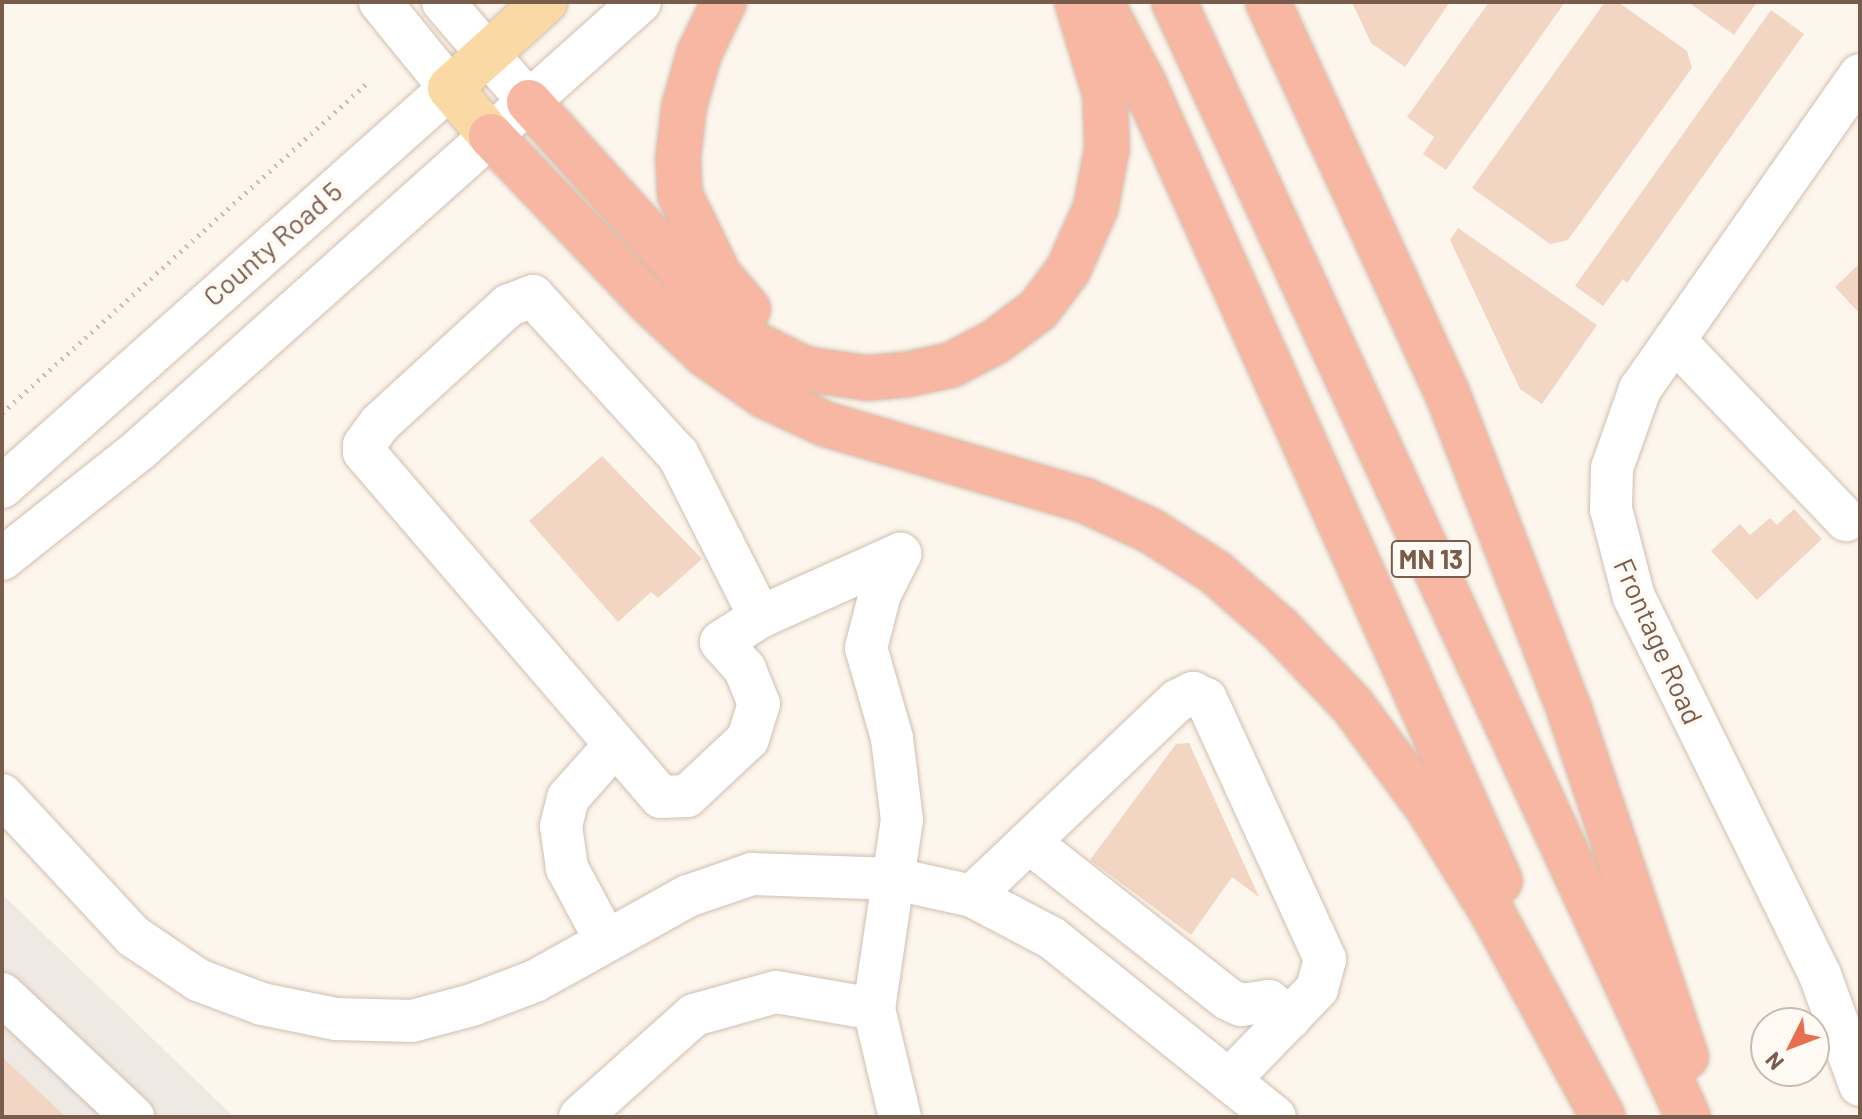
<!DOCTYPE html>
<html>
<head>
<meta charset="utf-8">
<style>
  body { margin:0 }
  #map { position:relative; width:1862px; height:1119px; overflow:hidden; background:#fdf6ec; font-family:Barlow,sans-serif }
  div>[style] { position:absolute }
  .industrial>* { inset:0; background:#efe9e4 }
  .building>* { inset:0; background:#f3d5c3 }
  .path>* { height:5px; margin-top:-2.5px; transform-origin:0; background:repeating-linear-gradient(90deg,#d9b8a5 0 2px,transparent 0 8px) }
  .roads { filter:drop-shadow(0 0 2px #d1beb0) drop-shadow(0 0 2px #d1beb0) }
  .minor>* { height:42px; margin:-21px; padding:0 21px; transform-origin:21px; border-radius:21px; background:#fff }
  .major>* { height:44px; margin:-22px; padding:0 22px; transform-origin:22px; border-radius:22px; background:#fbd9a5 }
  .highway>* { height:44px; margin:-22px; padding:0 22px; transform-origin:22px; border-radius:22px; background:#f7b7a3 }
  span { translate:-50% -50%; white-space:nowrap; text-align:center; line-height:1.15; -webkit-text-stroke:8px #fffaf3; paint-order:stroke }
  .shield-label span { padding:2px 6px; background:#fffaf3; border:2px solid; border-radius:6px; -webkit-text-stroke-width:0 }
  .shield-label { font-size:26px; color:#7a5c4d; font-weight:700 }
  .street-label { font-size:28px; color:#7a5c4d }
  .frame { position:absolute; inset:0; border:4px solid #7a5c4d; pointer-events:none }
  .north { position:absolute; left:1750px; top:1007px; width:80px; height:80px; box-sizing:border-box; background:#fffaf3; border:2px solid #cabbb1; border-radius:50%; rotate:228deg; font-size:22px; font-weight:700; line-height:32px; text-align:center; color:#7a5c4d }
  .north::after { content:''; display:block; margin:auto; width:28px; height:36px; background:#e76f51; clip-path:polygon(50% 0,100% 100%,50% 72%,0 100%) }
</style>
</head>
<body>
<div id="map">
  <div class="industrial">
    <div style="clip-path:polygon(2px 894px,234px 1117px,2px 1117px)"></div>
  </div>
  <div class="building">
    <div style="clip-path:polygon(1352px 2px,1450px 2px,1405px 67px,1371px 43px)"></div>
    <div style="clip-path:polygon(1489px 2px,1565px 2px,1446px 170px,1423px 154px,1434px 137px,1407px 117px)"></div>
    <div style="clip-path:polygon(1605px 2px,1618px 2px,1687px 51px,1692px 68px,1568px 240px,1550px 244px,1472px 188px)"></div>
    <div style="clip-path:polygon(1688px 2px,1757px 2px,1734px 35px)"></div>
    <div style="clip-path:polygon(1771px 10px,1804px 34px,1627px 283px,1623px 279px,1603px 306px,1575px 286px)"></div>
    <div style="clip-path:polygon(1458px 228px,1597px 325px,1542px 404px,1520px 389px,1450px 240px)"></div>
    <div style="clip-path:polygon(1860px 263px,1860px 314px,1835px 287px)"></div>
    <div style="clip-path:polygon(602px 456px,702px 559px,658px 598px,651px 592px,618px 622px,529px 521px)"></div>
    <div style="clip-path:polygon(1794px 509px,1822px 539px,1757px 600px,1711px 551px,1740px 524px,1750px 535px,1770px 518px,1777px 525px)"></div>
    <div style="clip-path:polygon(1189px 743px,1259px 897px,1232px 877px,1191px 935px,1090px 860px,1176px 744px)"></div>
    <div style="clip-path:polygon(2px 1057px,66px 1117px,2px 1117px)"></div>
  </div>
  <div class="path">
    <div style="left:2px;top:413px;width:496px;rotate:-42.1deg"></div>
  </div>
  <div class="roads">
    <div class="minor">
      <div style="left:443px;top:2px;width:132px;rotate:49.3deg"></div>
      <div style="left:1860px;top:75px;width:383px;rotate:125deg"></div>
      <div style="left:1640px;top:389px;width:84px;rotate:109.5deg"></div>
      <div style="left:1612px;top:468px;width:41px;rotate:91.4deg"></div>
      <div style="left:1611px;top:509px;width:91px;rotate:75.4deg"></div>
      <div style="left:1634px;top:597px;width:421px;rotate:63.8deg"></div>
      <div style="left:1820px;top:975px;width:117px;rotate:70deg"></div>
      <div style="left:1675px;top:341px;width:248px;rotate:46.3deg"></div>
      <div style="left:2px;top:487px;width:600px;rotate:-41.69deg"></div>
      <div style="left:450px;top:88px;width:111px;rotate:-129.1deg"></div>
      <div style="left:2px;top:559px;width:175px;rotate:-38.5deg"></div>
      <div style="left:139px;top:450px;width:672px;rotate:-41.8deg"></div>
      <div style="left:760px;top:617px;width:182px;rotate:-116.8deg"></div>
      <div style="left:678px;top:455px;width:215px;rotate:-132.4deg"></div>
      <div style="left:533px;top:296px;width:26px;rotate:159deg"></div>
      <div style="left:509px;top:305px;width:175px;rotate:137.5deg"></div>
      <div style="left:380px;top:423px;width:27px;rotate:126deg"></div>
      <div style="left:364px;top:445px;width:7px;rotate:90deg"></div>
      <div style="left:364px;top:452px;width:455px;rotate:49.3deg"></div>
      <div style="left:661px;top:797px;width:26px;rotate:-2deg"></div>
      <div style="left:687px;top:796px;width:83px;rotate:-43.1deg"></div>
      <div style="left:748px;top:739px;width:37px;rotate:-73deg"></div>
      <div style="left:759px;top:704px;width:38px;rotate:-112deg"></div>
      <div style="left:745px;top:669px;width:36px;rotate:-132deg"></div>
      <div style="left:721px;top:642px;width:46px;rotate:-32.7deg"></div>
      <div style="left:760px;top:617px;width:154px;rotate:-24.2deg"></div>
      <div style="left:2px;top:795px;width:192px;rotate:47.1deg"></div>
      <div style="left:133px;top:936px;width:78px;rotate:34.1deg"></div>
      <div style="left:198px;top:980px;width:68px;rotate:20.6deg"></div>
      <div style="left:262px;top:1004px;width:76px;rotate:11.5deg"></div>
      <div style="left:336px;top:1019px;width:76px;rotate:1.5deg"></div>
      <div style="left:412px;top:1021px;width:62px;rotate:-14.9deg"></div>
      <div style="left:472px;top:1005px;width:67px;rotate:-20.9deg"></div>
      <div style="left:535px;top:981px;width:175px;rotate:-29.1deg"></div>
      <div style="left:688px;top:896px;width:68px;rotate:-19deg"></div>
      <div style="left:752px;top:874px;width:143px;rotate:2deg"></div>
      <div style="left:895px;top:879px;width:79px;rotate:12.4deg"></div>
      <div style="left:972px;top:896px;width:90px;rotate:27.7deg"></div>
      <div style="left:1052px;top:938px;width:286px;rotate:38.8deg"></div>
      <div style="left:1029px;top:842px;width:253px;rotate:38.3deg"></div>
      <div style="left:1228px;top:999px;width:14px;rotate:25deg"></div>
      <div style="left:1241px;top:1005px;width:28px;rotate:-8deg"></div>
      <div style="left:1269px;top:1001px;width:27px;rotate:39deg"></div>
      <div style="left:972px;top:896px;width:283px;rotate:-43.6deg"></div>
      <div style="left:1177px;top:701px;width:18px;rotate:-27deg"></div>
      <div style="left:1193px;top:693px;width:14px;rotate:25deg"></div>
      <div style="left:1206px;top:699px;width:286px;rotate:65.4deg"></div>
      <div style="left:1325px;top:959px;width:31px;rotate:105deg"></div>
      <div style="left:1317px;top:989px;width:127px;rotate:134deg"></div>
      <div style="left:605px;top:939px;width:81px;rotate:-118.2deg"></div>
      <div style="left:567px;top:868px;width:42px;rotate:-98.1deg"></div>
      <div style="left:561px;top:826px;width:29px;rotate:-76deg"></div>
      <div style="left:568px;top:798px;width:69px;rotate:-48.5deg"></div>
      <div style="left:2px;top:994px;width:180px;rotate:43.2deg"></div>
      <div style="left:874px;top:1009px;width:111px;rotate:76.5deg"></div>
      <div style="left:580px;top:1117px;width:153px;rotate:-41.8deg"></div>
      <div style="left:694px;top:1015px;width:85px;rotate:-15.7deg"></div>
      <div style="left:776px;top:992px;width:99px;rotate:9.8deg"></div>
      <div style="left:874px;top:1009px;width:191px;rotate:-81.6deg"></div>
      <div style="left:902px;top:820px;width:83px;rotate:-97deg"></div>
      <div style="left:892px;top:738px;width:94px;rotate:-106.1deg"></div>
      <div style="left:866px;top:648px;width:56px;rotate:-75.5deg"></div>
      <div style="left:880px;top:594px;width:45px;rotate:-63.4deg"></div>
    </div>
    <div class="major">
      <div style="left:491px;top:136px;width:63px;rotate:-130.5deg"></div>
      <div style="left:450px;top:88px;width:128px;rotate:-42.2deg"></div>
    </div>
    <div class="highway">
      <div style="left:724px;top:2px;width:58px;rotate:115.7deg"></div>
      <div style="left:699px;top:54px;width:55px;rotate:105.8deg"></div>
      <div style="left:684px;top:107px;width:52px;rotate:96.6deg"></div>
      <div style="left:678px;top:159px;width:36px;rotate:87deg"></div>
      <div style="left:680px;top:195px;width:89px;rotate:64deg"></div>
      <div style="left:719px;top:275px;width:45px;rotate:49.5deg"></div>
      <div style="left:1101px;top:2px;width:93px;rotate:62.3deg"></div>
      <div style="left:1144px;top:84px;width:873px;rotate:65.93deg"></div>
      <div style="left:1174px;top:2px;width:1228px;rotate:65.25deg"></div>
      <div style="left:1268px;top:2px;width:427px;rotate:65.4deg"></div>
      <div style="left:1446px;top:390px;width:345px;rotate:68.9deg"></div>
      <div style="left:1570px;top:712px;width:364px;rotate:71.4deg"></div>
      <div style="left:529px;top:102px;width:316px;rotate:47.9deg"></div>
      <div style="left:741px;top:337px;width:72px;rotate:26.6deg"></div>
      <div style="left:805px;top:369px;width:63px;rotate:8.3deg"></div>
      <div style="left:867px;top:378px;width:37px;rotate:-5deg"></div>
      <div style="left:904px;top:375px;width:48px;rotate:-12deg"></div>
      <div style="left:951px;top:365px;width:50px;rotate:-27.6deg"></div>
      <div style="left:995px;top:342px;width:54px;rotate:-36.7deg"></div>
      <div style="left:1038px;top:310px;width:50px;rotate:-53.1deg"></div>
      <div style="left:1068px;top:270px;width:69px;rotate:-66deg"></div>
      <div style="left:1096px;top:207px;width:60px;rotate:-79.4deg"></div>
      <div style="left:1107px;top:148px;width:54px;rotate:-92.1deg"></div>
      <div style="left:1105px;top:94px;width:96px;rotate:-106.9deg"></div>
      <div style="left:491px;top:136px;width:229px;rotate:46.4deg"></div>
      <div style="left:649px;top:302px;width:78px;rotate:42.9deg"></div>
      <div style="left:706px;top:355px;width:72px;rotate:34.8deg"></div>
      <div style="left:765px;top:396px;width:66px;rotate:25deg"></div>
      <div style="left:825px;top:424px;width:270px;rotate:16.4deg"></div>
      <div style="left:1084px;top:500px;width:74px;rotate:24.8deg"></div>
      <div style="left:1151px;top:531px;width:76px;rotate:32.6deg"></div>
      <div style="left:1215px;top:572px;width:86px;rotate:41.2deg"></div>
      <div style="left:1280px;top:629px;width:105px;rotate:46.5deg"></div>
      <div style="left:1352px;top:705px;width:128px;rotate:53.6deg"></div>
      <div style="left:1428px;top:808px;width:122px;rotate:58.4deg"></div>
      <div style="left:1492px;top:912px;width:233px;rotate:61.6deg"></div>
    </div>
  </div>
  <div class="shield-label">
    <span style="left:1431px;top:559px">MN 13</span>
  </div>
  <div class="street-label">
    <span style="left:272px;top:243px;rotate:-41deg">County Road 5</span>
    <span style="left:1659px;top:641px;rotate:66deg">Frontage Road</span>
  </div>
  <div class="frame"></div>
  <div class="north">N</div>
</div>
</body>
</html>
